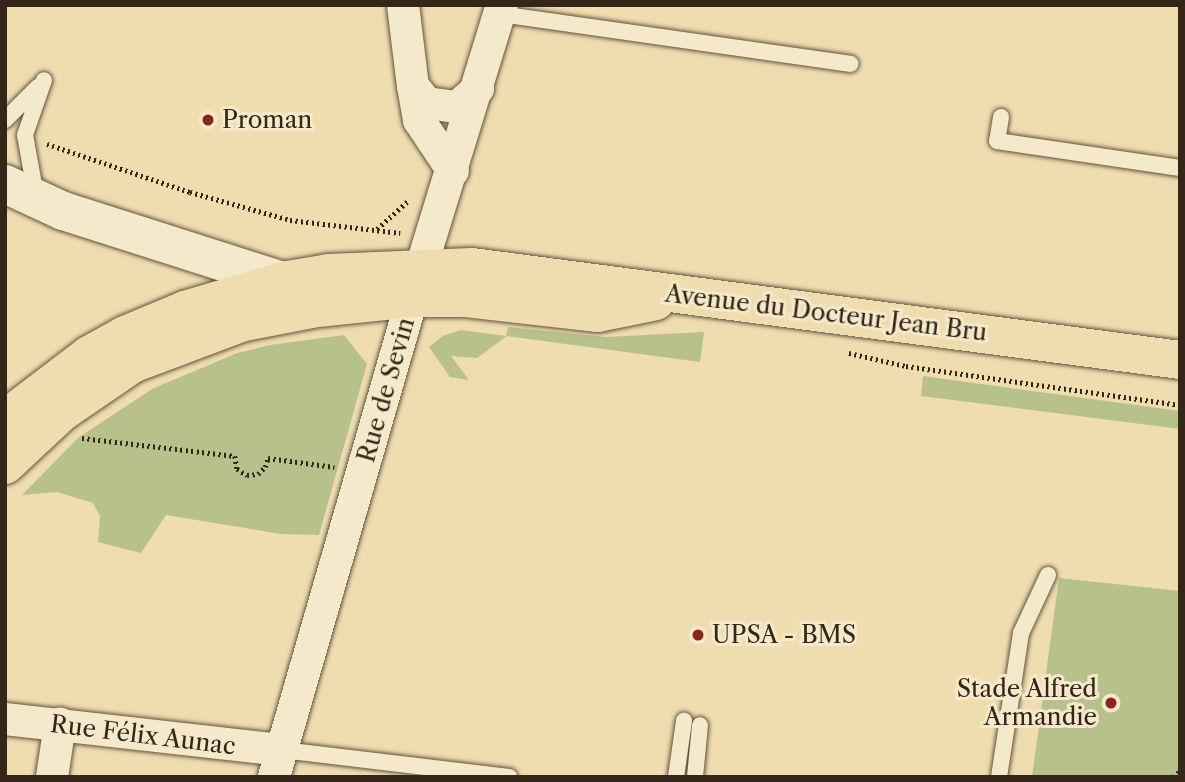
<!DOCTYPE html>
<html>
<head>
<meta charset="utf-8">
<style>
  body { margin:0 }
  #map { position:relative; width:1185px; height:782px; overflow:hidden; background:#efddaf; font-family:"Libre Caslon Text",serif }
  div>[style] { position:absolute }
  .green>* { inset:0; background:#b7c18c }
  .path>* { height:4.5px; margin-top:-2.25px; transform-origin:0; background:repeating-linear-gradient(90deg,#342719 0 2px,transparent 0 5.5px) }
  .roads { filter:drop-shadow(0 0 2px #63543e) drop-shadow(0 0 2px #63543e) }
  .lane>* { height:16px; margin:-8px; padding:0 8px; transform-origin:8px; border-radius:8px; background:#f5e9cb }
  .street>* { height:32px; margin:-16px; padding:0 16px; transform-origin:16px; border-radius:16px; background:#f5e9cb }
  .secondary>* { height:38px; margin:-19px; padding:0 19px; transform-origin:19px; border-radius:19px; background:#f5e9cb }
  .primary>* { height:38px; margin:-19px; padding:0 19px; transform-origin:19px; border-radius:19px; background:#efddaf }
  .dots>* { width:19px; height:19px; translate:-50% -50%; box-sizing:border-box; border:4px solid #f5e9cb; border-radius:50% }
  span { translate:-50% -50%; white-space:nowrap; text-align:center; line-height:1.15; -webkit-text-stroke:6px #f5e9cb; paint-order:stroke }
  .poi-label { font-size:24px; color:#342719 }
  .left { translate:0 -50%; text-align:left }
  .right { translate:-100% -50%; text-align:right }
  .street-label { font-size:24px; color:#342719 }
  .frame { position:absolute; inset:0; border:7px solid #342719; pointer-events:none }
</style>
</head>
<body>
<div id="map">
  <div class="green">
    <div style="clip-path:polygon(508px 327px,605px 337px,704px 332px,700px 362px,507px 336px,477px 358px,451px 356px,469px 380px,450px 377px,429px 347px,443px 336px,461px 330px,506px 336px)"></div>
    <div style="clip-path:polygon(344px 335px,367px 364px,319px 535px,281px 534px,166px 515px,141px 553px,98px 542px,100px 516px,93px 503px,57px 492px,22px 495px,78px 438px,152px 389px,237px 353px,270px 345px)"></div>
    <div style="clip-path:polygon(923px 376px,1180px 411px,1180px 429px,921px 396px)"></div>
    <div style="clip-path:polygon(1059px 578px,1180px 591px,1180px 777px,1032px 777px)"></div>
  </div>
  <div class="path">
    <div style="left:47px;top:144px;width:151px;rotate:18.6deg"></div>
    <div style="left:190px;top:192px;width:104px;rotate:15.6deg"></div>
    <div style="left:290px;top:220px;width:111px;rotate:6.7deg"></div>
    <div style="left:377px;top:229px;width:43px;rotate:-42.2deg"></div>
    <div style="left:849px;top:353px;width:58px;rotate:12.8deg"></div>
    <div style="left:906px;top:366px;width:277px;rotate:8.1deg"></div>
    <div style="left:82px;top:438px;width:154px;rotate:6.7deg"></div>
    <div style="left:235px;top:456px;width:13px;rotate:81deg"></div>
    <div style="left:237px;top:469px;width:12px;rotate:31deg"></div>
    <div style="left:247px;top:475px;width:11px;rotate:-5deg"></div>
    <div style="left:258px;top:474px;width:10px;rotate:-45deg"></div>
    <div style="left:265px;top:467px;width:9px;rotate:-72deg"></div>
    <div style="left:268px;top:458px;width:67px;rotate:7.8deg"></div>
    <div style="left:1173px;top:777px;width:9px;rotate:-41deg"></div>
  </div>
  <div class="roads">
    <div class="lane">
      <div style="left:500px;top:14px;width:354px;rotate:8.1deg"></div>
      <div style="left:1001px;top:117px;width:24px;rotate:99deg"></div>
      <div style="left:997px;top:141px;width:185px;rotate:8.4deg"></div>
      <div style="left:5px;top:120px;width:47px;rotate:-45deg"></div>
      <div style="left:36px;top:196px;width:62px;rotate:-100.2deg"></div>
      <div style="left:25px;top:135px;width:58px;rotate:-70.9deg"></div>
      <div style="left:282px;top:750px;width:229px;rotate:6.8deg"></div>
      <div style="left:676px;top:777px;width:57px;rotate:-81.9deg"></div>
      <div style="left:695px;top:777px;width:52px;rotate:-84.5deg"></div>
      <div style="left:999px;top:777px;width:146px;rotate:-81.3deg"></div>
      <div style="left:1021px;top:633px;width:64px;rotate:-65deg"></div>
    </div>
    <div class="street">
      <div style="left:403px;top:5px;width:82px;rotate:83deg"></div>
      <div style="left:413px;top:86px;width:22px;rotate:51deg"></div>
      <div style="left:427px;top:103px;width:30px;rotate:8deg"></div>
      <div style="left:457px;top:107px;width:28px;rotate:-41deg"></div>
      <div style="left:413px;top:86px;width:35px;rotate:80deg"></div>
      <div style="left:419px;top:120px;width:61px;rotate:56.3deg"></div>
      <div style="left:5px;top:719px;width:279px;rotate:6.4deg"></div>
      <div style="left:52px;top:777px;width:54px;rotate:-81.4deg"></div>
      <div style="left:274px;top:777px;width:527px;rotate:-73.91deg"></div>
      <div style="left:420px;top:271px;width:278px;rotate:-72.9deg"></div>
    </div>
    <div class="secondary">
      <div style="left:5px;top:184px;width:64px;rotate:25deg"></div>
      <div style="left:63px;top:211px;width:230px;rotate:17.7deg"></div>
    </div>
    <div class="primary">
      <div style="left:5px;top:419px;width:106px;rotate:-37.3deg"></div>
      <div style="left:89px;top:355px;width:41px;rotate:-29.1deg"></div>
      <div style="left:125px;top:335px;width:65px;rotate:-22.6deg"></div>
      <div style="left:185px;top:310px;width:101px;rotate:-16.6deg"></div>
      <div style="left:282px;top:281px;width:48px;rotate:-9.7deg"></div>
      <div style="left:329px;top:273px;width:143px;rotate:-2.4deg"></div>
      <div style="left:472px;top:267px;width:714px;rotate:7.48deg"></div>
      <div style="left:5px;top:465px;width:78px;rotate:-42.9deg"></div>
      <div style="left:62px;top:412px;width:85px;rotate:-34.4deg"></div>
      <div style="left:132px;top:364px;width:120px;rotate:-20.6deg"></div>
      <div style="left:244px;top:322px;width:74px;rotate:-10.9deg"></div>
      <div style="left:317px;top:308px;width:97px;rotate:-5.9deg"></div>
      <div style="left:413px;top:298px;width:53px"></div>
      <div style="left:466px;top:298px;width:133px;rotate:6.5deg"></div>
      <div style="left:598px;top:313px;width:59px;rotate:-11.7deg"></div>
    </div>
  </div>
  <div class="dots">
    <div style="left:208px;top:120px;background:#8f2418"></div>
    <div style="left:698px;top:635px;background:#8f2418"></div>
    <div style="left:1111px;top:703px;background:#8f2418"></div>
  </div>
  <div class="poi-label">
    <span class="left" style="left:222px;top:120px">Proman</span>
    <span class="left" style="left:712px;top:635px">UPSA - BMS</span>
    <span class="right" style="left:1097px;top:703px">Stade Alfred<br>Armandie</span>
  </div>
  <div class="street-label">
    <span style="left:826px;top:313px;rotate:7deg">Avenue du Docteur Jean Bru</span>
    <span style="left:386px;top:390px;rotate:-74deg">Rue de Sevin</span>
    <span style="left:143px;top:735px;rotate:7deg">Rue Félix Aunac</span>
  </div>
  <div class="frame"></div>
</div>
</body>
</html>
